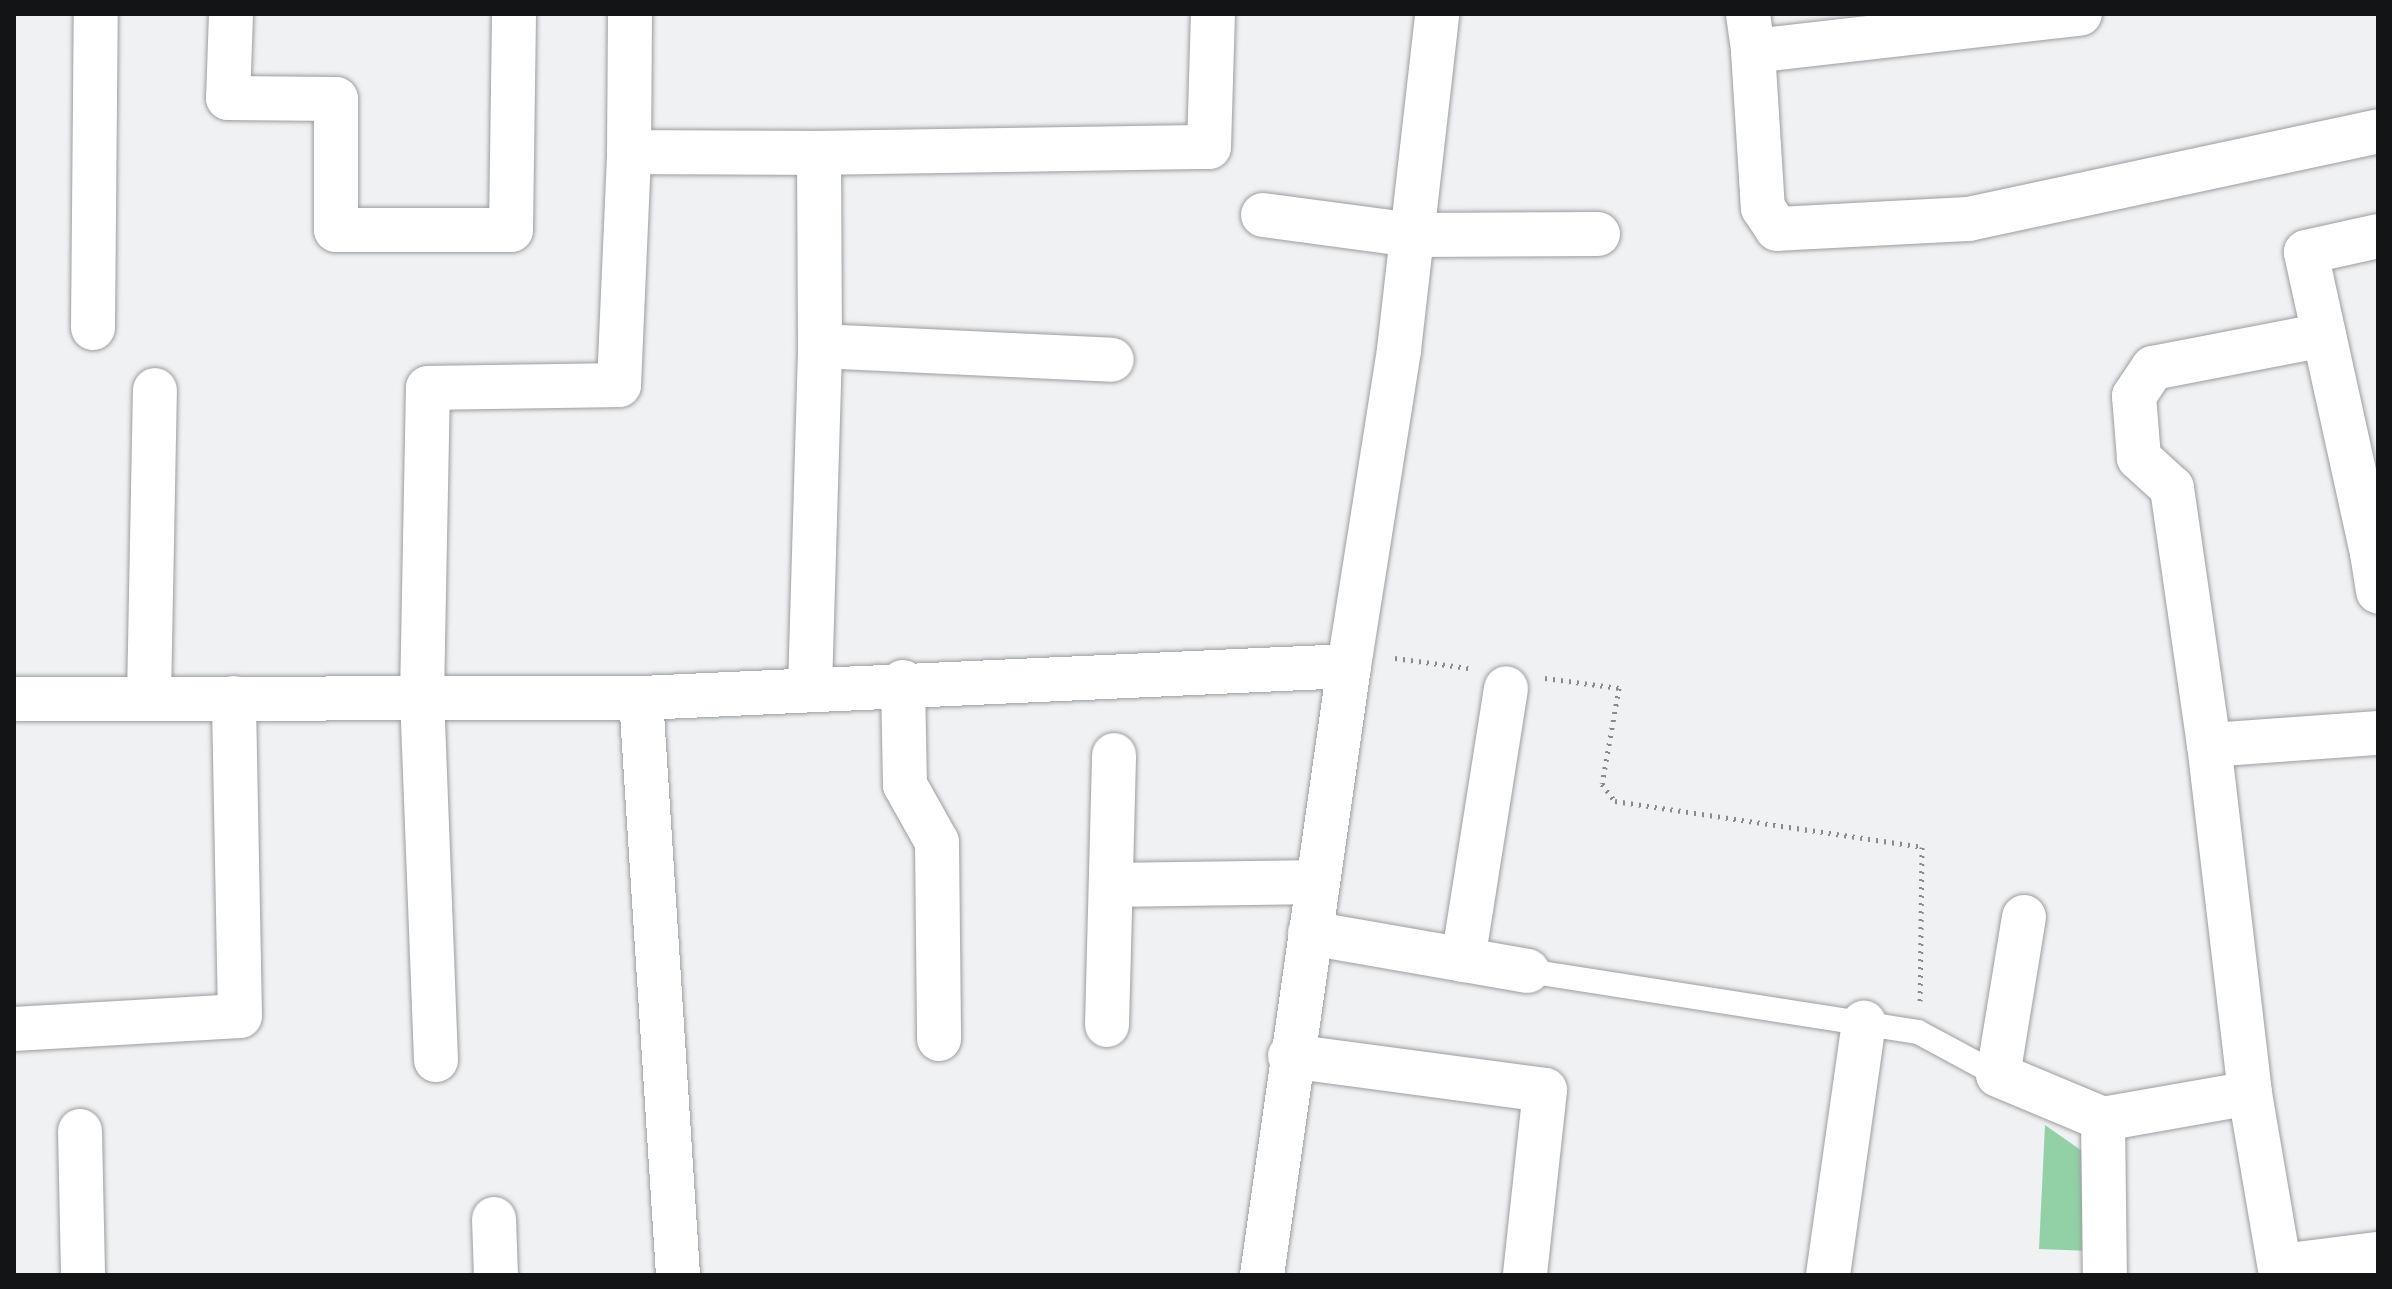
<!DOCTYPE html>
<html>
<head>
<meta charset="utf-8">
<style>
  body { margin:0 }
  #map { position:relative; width:2392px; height:1289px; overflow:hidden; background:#f0f1f3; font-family:"Source Sans 3",sans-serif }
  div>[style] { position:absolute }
  .green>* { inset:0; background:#91d1a5 }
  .path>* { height:5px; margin-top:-2.5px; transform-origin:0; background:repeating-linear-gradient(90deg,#898a8c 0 2px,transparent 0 8px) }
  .roads { filter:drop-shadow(0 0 2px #9b9d9f) drop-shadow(0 0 2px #9b9d9f) }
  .service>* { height:24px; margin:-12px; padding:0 12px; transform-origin:12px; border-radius:12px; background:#fff }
  .minor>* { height:44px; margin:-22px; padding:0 22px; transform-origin:22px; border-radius:22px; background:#fff }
  .tertiary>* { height:44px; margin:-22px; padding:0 22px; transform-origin:22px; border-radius:22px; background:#fff }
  span { translate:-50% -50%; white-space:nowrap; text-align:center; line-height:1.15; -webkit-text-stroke:7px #fff; paint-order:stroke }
  .frame { position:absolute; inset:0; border:16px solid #131415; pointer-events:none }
</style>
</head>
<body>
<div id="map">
  <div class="green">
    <div style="clip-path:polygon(2045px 1125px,2092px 1158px,2090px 1251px,2039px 1249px)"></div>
  </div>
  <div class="path">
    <div style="left:1395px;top:658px;width:74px;rotate:7.8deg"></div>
    <div style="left:1545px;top:678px;width:75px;rotate:7.7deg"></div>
    <div style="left:1619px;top:688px;width:97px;rotate:100deg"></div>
    <div style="left:1602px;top:784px;width:21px;rotate:53deg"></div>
    <div style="left:1615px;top:801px;width:310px;rotate:8.5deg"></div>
    <div style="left:1922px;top:847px;width:154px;rotate:90.7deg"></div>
  </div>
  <div class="roads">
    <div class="service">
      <div style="left:1528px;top:971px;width:395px;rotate:8.9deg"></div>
      <div style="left:1918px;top:1032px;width:91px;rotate:28.3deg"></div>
    </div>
    <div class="minor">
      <div style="left:231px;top:14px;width:84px;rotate:92deg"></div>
      <div style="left:228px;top:98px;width:108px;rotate:0.5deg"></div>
      <div style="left:336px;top:99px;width:131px;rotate:90deg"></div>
      <div style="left:336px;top:230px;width:175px"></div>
      <div style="left:511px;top:230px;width:216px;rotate:-89.2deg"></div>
      <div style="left:630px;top:14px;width:138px;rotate:90.4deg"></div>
      <div style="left:629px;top:152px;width:190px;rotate:0.3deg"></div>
      <div style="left:1748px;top:14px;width:37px;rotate:82deg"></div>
      <div style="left:1753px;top:51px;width:329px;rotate:-6.5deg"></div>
      <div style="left:1753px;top:51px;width:157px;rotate:86.4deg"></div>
      <div style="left:1763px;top:208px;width:25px;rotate:56deg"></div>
      <div style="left:1777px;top:229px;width:192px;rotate:-3deg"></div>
      <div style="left:1969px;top:219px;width:418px;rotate:-12.1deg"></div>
      <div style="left:1263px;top:215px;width:150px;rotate:7.6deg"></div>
      <div style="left:1412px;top:235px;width:186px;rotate:-0.3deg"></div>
      <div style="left:93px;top:328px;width:314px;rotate:-89.5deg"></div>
      <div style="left:820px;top:346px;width:193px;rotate:-90.3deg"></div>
      <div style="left:819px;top:153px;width:390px;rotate:-0.9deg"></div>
      <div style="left:1209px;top:147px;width:133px;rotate:-88.3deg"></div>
      <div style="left:2378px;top:552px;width:6px;rotate:171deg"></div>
      <div style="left:2372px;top:553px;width:39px;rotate:81deg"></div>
      <div style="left:2372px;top:553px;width:308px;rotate:-102.4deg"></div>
      <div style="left:2306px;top:252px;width:74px;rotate:-12.5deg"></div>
      <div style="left:903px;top:682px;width:103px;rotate:88.9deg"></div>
      <div style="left:905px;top:785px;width:65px;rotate:60.7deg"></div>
      <div style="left:937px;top:842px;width:197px;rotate:89.4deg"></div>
      <div style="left:810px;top:688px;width:342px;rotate:-88.3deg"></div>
      <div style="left:820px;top:346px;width:292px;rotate:2.7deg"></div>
      <div style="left:149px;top:698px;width:308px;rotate:-88.9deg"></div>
      <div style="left:641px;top:698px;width:578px;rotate:86.33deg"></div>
      <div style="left:14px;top:699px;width:627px;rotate:-0.09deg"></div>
      <div style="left:641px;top:698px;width:709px;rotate:-2.59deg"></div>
      <div style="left:1349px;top:666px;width:320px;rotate:-81deg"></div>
      <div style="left:1399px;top:350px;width:338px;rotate:-83.5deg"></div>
      <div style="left:2209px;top:745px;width:260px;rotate:-98.2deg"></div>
      <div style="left:2172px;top:488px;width:45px;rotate:-137.7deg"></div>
      <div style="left:2139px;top:458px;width:62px;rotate:-94.6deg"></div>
      <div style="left:2134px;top:396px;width:34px;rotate:-56deg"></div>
      <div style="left:2153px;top:368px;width:174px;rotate:-10.9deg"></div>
      <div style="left:1111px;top:885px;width:207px;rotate:-0.8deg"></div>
      <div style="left:2024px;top:917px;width:160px;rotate:99.3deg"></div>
      <div style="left:1998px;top:1075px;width:114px;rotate:22.7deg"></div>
      <div style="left:2103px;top:1119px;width:149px;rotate:-10deg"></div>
      <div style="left:1310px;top:933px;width:221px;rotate:9.9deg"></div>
      <div style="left:1463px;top:960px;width:275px;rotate:-81deg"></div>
      <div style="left:1107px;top:1025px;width:270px;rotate:-88.5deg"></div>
      <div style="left:14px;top:1029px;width:226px;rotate:-3.3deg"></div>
      <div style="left:240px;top:1016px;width:318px;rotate:-91.1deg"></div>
      <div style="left:1290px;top:1056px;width:257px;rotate:7.6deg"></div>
      <div style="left:1545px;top:1090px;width:186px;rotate:96.2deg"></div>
      <div style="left:436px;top:1060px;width:363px;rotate:-92.2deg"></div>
      <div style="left:422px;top:697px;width:309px;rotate:-88.9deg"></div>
      <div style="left:428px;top:388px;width:191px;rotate:-0.9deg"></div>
      <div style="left:619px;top:385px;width:233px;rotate:-87.5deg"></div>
      <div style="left:2103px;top:1119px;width:156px;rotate:89.3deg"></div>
      <div style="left:80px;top:1131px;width:144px;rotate:88.8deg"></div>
      <div style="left:494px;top:1219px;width:56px;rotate:88deg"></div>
      <div style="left:2281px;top:1266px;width:98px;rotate:-7.1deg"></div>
      <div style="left:1828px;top:1275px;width:255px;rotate:-81.9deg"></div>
      <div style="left:2281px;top:1275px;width:185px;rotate:-99.7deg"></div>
      <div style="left:2250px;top:1093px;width:350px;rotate:-96.7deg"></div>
      <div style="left:2209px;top:745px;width:169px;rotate:-4.1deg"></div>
    </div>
    <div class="tertiary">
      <div style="left:1262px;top:1275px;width:615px;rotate:-81.87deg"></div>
    </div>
  </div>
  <div class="frame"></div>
</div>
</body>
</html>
